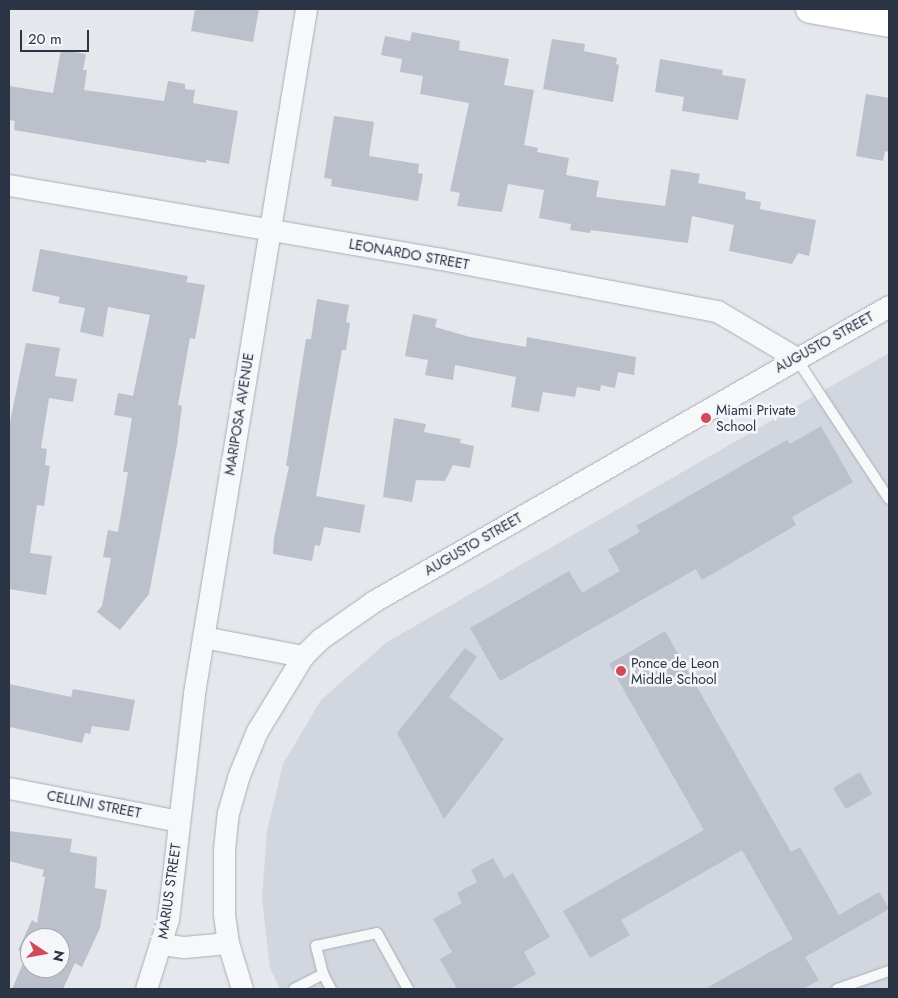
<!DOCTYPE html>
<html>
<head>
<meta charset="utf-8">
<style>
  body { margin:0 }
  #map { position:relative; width:898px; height:998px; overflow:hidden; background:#e4e7ec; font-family:Jost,sans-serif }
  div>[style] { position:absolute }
  .built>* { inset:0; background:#d2d6de }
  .building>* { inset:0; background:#bbc0ca }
  .roads { filter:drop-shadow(0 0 1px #a9aeb7) drop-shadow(0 0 1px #a9aeb7) }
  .lane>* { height:10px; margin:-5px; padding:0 5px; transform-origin:5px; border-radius:5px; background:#f7f8fa }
  .street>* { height:21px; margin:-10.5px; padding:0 10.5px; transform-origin:10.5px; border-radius:10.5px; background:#f7f8fa }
  .secondary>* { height:28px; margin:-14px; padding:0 14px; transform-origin:14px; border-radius:14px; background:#fff }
  .dots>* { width:14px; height:14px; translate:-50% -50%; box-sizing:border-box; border:2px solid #f4f6f9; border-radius:50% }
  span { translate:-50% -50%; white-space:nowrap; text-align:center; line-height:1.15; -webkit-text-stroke:5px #f4f6f9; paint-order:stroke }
  .street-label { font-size:14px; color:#2b3445 }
  .poi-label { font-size:14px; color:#2b3445 }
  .left { translate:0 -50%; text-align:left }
  .frame { position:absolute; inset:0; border:10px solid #2b3445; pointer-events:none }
  .north { position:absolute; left:20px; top:928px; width:50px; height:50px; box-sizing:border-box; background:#f4f6f9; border:1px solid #a4a8b1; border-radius:50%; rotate:102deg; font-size:14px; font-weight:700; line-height:20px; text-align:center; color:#2b3445 }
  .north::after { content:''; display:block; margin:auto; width:18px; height:22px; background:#d1495b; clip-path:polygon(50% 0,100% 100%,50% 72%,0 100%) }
  .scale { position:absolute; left:20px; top:30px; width:69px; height:22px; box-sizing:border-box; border:2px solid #2b3445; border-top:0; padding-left:6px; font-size:15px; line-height:18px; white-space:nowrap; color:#2b3445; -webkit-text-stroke:4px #f4f6f9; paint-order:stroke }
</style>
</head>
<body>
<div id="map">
  <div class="built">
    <div style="clip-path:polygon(889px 353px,889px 989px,280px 989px,270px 968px,262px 898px,267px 831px,283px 764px,321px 700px,387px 642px)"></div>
  </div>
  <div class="building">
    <div style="clip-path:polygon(195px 9px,259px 9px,253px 42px,191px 31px)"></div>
    <div style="clip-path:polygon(412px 32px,460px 41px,459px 50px,509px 59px,504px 85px,534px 90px,524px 145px,538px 148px,537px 152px,569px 158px,566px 175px,599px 181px,596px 197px,665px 206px,671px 169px,700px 174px,698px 183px,746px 192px,745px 199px,761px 202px,760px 209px,816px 220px,809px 256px,798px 253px,792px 264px,729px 251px,734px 225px,692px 216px,688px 243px,591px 230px,590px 233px,570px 230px,571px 224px,539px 218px,544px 190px,508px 184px,502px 212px,457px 206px,460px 193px,450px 191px,469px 103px,420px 94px,423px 76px,400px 72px,402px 59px,381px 55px,385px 36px,410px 41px)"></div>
    <div style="clip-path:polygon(552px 39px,585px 44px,584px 51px,617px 58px,616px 64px,619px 65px,613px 102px,543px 89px)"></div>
    <div style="clip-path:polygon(61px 50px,86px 54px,83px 70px,87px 70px,84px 90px,164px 101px,168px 81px,185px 84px,185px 89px,195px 90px,193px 103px,238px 111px,229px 164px,206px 160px,206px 163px,14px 130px,15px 121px,9px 120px,9px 86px,53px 93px)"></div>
    <div style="clip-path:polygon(660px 59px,723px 70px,722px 75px,746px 79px,738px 120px,682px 111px,684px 97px,655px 92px)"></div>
    <div style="clip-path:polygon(866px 94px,889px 98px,889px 152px,885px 151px,883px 161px,856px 156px)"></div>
    <div style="clip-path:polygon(334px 116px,374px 122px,369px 156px,419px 164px,418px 173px,423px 174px,418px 201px,331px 186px,332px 179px,324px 178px)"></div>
    <div style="clip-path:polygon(40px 249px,188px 276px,186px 282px,205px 285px,195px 339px,190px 338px,178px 405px,182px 406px,177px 445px,149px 594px,120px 630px,97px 612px,102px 606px,111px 558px,103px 557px,108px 530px,118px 532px,128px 472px,123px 472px,132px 418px,114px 415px,118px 393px,133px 396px,150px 315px,108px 307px,103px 337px,80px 332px,85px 308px,58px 303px,60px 297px,32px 291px)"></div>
    <div style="clip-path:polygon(317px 299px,349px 305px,346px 322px,350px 323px,346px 350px,342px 350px,316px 496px,365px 505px,360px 533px,324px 527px,320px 546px,315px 545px,312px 561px,273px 554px,274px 538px,289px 466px,286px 466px,306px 339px,311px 339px)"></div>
    <div style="clip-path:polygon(413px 314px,437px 319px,435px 327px,470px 337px,526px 347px,527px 337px,636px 357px,634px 375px,618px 372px,615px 388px,601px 385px,600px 391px,577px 387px,575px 397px,543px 392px,539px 412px,511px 407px,516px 377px,455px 365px,453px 380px,425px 375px,428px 360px,405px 356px)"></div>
    <div style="clip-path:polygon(26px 343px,60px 348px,55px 376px,77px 379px,73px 402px,49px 398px,41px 448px,47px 449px,45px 465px,50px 466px,44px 506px,37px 505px,30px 553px,52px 556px,46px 595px,9px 589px,9px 427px)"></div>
    <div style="clip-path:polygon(394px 418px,426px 424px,424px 432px,461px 439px,460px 443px,474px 446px,470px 468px,453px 465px,445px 481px,416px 480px,412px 502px,383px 497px)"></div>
    <div style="clip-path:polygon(821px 426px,853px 482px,792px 517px,796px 525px,702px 580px,696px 569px,500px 681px,470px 628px,569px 571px,582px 593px,620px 571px,608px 550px,640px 532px,636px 526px,787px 440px,790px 444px)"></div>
    <div style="clip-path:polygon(665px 631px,791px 852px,800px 847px,839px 915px,879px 892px,889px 909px,805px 957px,819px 980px,803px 989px,705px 989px,793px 939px,742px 850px,621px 920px,630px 935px,590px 958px,563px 911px,704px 830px,609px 664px)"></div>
    <div style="clip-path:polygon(465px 648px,477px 657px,449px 697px,504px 739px,444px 819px,397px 733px)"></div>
    <div style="clip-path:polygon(9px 684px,71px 697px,73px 689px,135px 700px,129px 731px,92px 726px,90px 734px,85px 733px,82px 743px,10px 727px)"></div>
    <div style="clip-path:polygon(860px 772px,872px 794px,846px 809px,833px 788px)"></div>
    <div style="clip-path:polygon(evenodd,9px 831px,72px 839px,70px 852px,97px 857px,95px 888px,107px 890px,100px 928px,82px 967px,75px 963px,63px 989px,12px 989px,27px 954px,18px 950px,32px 920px,37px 923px,45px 877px,42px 876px,44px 870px,9px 861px,9px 831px,30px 938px,60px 938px,60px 968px,30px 968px,30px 938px)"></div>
    <div style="clip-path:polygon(493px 858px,504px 878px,513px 873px,550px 937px,524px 952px,536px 974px,510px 989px,457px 989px,440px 959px,452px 952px,433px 919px,462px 903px,457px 893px,477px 882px,471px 870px)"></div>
  </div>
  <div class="roads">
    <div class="lane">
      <div style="left:796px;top:358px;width:169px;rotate:56.6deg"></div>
      <div style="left:294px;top:989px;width:33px;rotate:-27deg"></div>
      <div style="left:331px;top:989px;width:17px;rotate:-118deg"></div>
      <div style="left:323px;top:974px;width:29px;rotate:-104deg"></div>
      <div style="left:316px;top:946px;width:62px;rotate:-12deg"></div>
      <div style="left:377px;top:933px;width:64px;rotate:61deg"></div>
      <div style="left:837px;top:989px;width:55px;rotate:-19.1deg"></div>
    </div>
    <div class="street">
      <div style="left:9px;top:185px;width:438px;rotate:9.7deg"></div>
      <div style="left:441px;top:259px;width:281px;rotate:10.7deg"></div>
      <div style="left:717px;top:311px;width:92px;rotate:30.7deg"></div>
      <div style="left:203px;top:637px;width:102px;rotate:10.8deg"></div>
      <div style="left:9px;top:788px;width:173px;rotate:11deg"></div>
      <div style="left:162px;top:944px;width:22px;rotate:8deg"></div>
      <div style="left:184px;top:947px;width:44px;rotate:-5.2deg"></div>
      <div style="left:146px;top:989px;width:73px;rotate:-72.6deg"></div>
      <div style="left:168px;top:919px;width:227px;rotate:-83.4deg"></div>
      <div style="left:194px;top:693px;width:693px;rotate:-80.7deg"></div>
      <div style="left:242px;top:989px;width:48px;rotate:-106.9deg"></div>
      <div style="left:228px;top:943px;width:30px;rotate:-98deg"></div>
      <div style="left:224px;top:913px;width:64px;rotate:-90deg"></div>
      <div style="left:224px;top:849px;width:36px;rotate:-84deg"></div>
      <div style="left:228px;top:813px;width:37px;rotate:-74deg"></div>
      <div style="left:238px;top:777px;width:50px;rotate:-67.6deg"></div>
      <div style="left:257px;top:731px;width:88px;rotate:-58.5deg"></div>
      <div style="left:303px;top:656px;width:24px;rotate:-45deg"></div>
      <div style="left:320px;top:639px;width:66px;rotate:-35.1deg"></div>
      <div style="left:374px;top:601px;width:594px;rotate:-29.8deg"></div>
    </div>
    <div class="secondary">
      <div style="left:810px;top:9px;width:80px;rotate:10deg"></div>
    </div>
  </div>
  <div class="dots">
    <div style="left:706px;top:418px;background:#d1495b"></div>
    <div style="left:621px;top:671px;background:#d1495b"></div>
  </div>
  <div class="street-label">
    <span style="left:409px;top:254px;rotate:10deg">LEONARDO STREET</span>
    <span style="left:824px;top:342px;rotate:-29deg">AUGUSTO STREET</span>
    <span style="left:239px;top:414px;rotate:-81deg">MARIPOSA AVENUE</span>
    <span style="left:473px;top:544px;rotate:-30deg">AUGUSTO STREET</span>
    <span style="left:94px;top:804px;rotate:11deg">CELLINI STREET</span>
    <span style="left:169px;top:891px;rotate:-82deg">MARIUS STREET</span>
  </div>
  <div class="poi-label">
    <span class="left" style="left:716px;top:418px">Miami Private<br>School</span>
    <span class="left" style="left:631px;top:671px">Ponce de Leon<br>Middle School</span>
  </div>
  <div class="frame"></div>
  <div class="north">N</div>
  <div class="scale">20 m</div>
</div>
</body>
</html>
